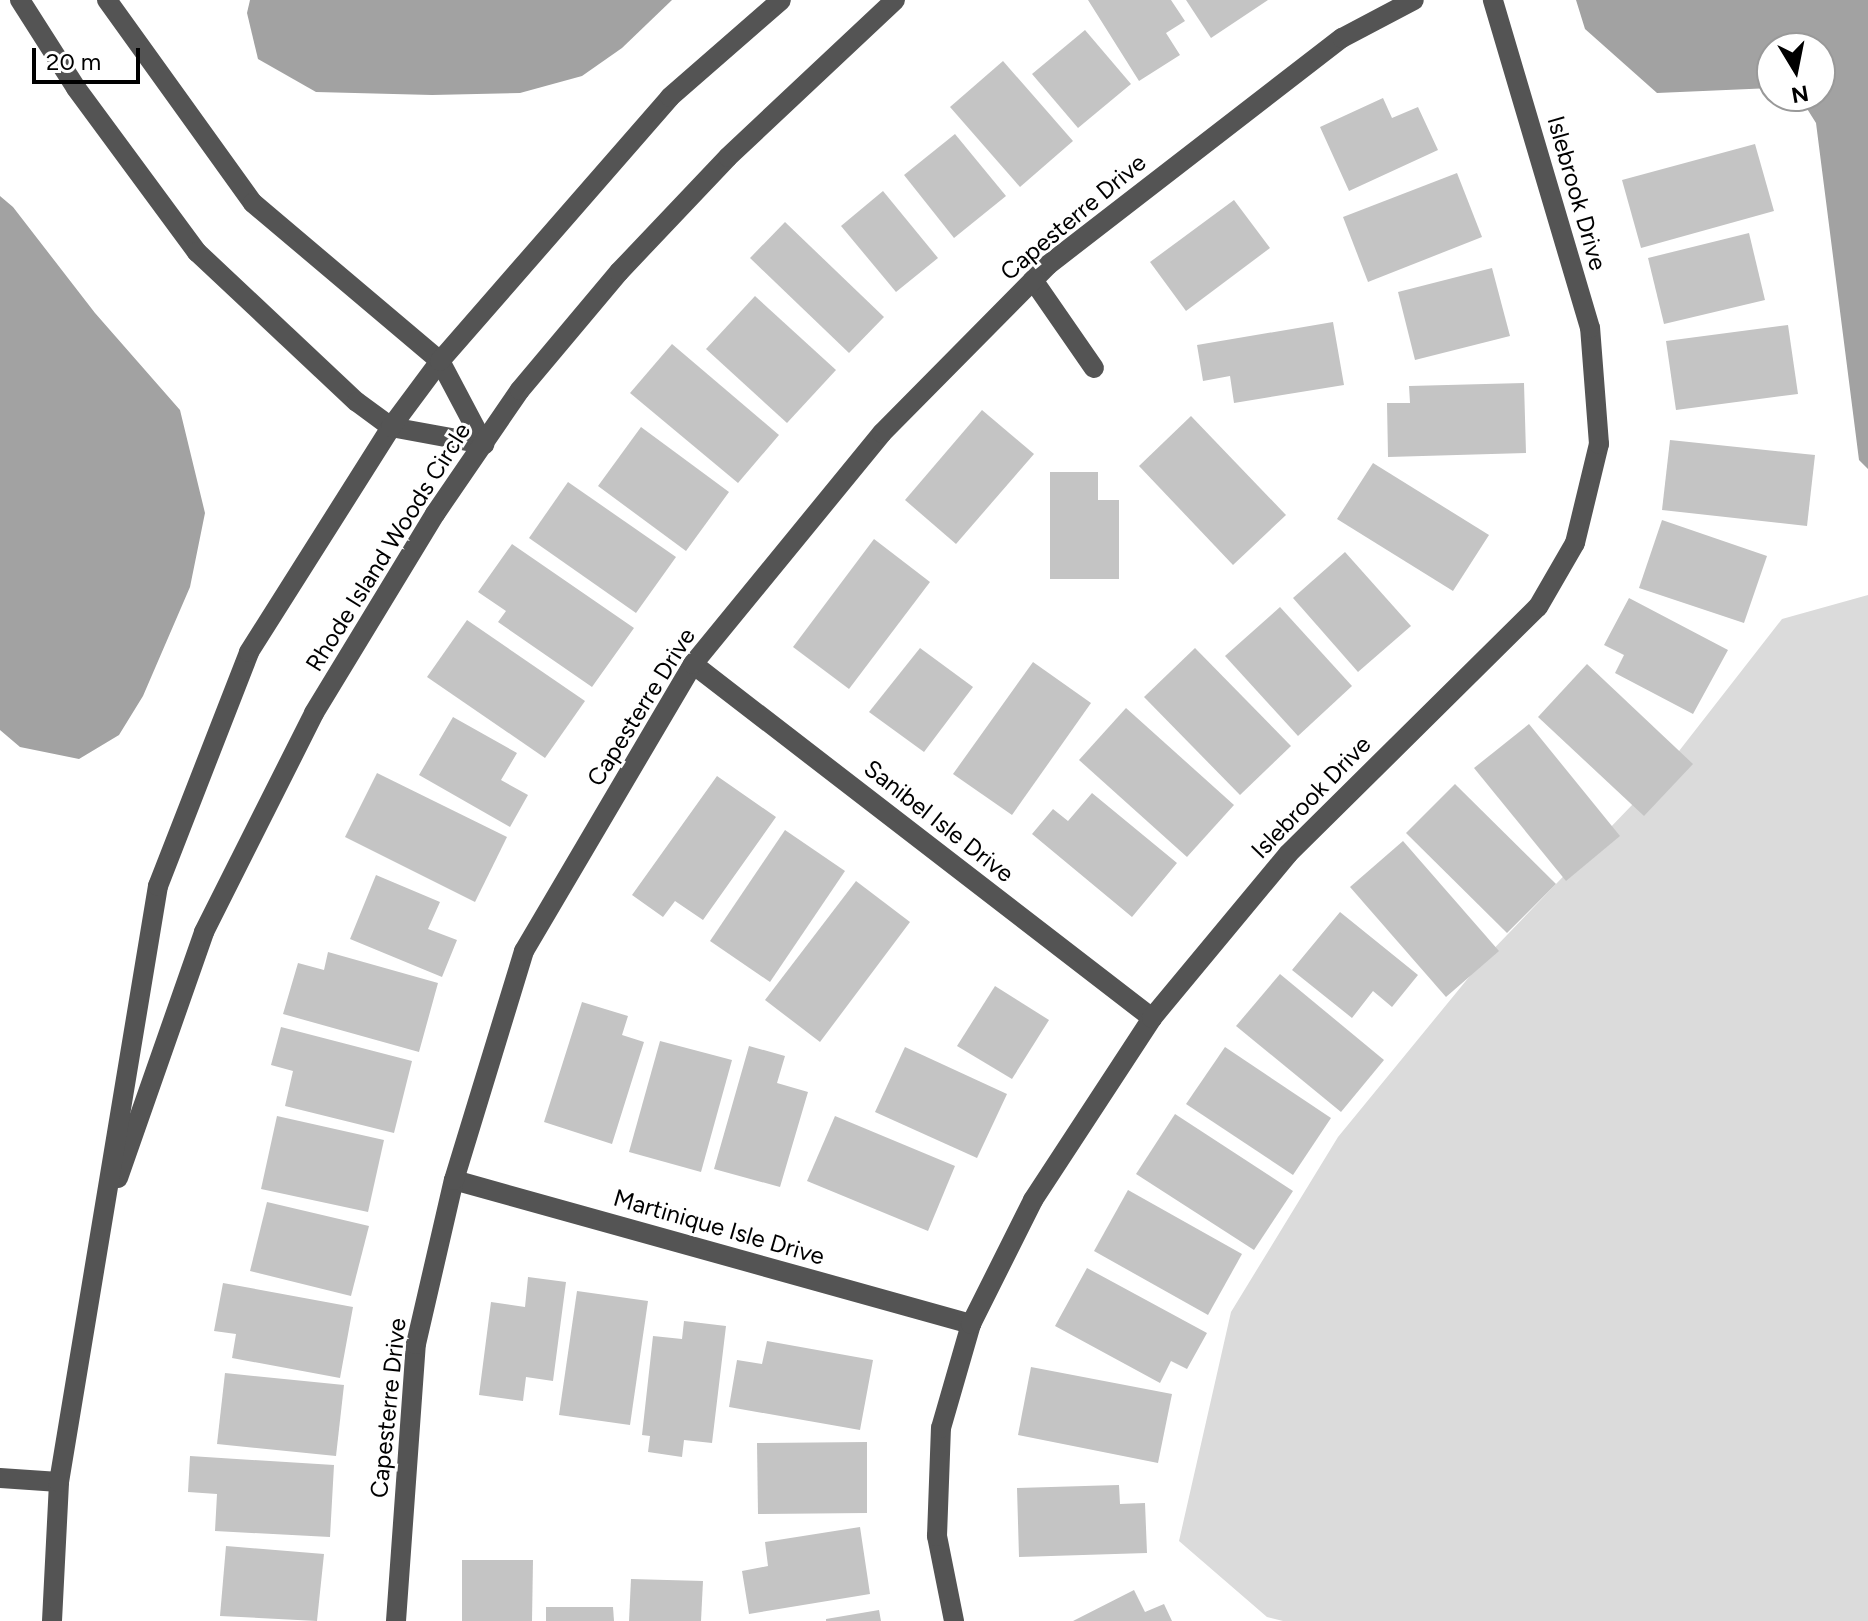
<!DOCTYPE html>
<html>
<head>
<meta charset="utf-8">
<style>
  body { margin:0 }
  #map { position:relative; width:1868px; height:1621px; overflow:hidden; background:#fff; font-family:Figtree,sans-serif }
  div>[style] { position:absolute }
  .green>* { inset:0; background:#dbdbdb }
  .water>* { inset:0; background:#a2a2a2 }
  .building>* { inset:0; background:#c4c4c4 }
  .minor>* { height:20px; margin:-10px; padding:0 10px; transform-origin:10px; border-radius:10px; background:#545454 }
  span { translate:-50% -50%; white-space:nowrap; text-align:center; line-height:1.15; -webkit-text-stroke:6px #fff; paint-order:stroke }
  .street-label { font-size:24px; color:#000 }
  .north { position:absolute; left:1756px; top:32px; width:80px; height:80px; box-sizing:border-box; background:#fff; border:2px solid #999; border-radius:50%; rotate:170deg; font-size:22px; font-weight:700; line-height:32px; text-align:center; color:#000 }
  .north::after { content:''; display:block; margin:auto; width:28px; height:36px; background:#000; clip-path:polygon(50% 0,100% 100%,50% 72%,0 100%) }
  .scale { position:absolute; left:32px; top:48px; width:108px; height:36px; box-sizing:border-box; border:4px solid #000; border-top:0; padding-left:10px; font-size:24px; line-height:28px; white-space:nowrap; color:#000; -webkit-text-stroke:6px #fff; paint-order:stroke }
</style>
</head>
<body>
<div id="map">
  <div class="green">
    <div style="clip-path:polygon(1868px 595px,1868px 1621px,1283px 1621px,1267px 1617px,1179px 1541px,1231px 1312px,1338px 1137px,1483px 960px,1658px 778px,1782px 619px)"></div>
  </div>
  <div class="water">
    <div style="clip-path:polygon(250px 0,672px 0,622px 48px,582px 76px,520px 93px,432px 95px,316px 92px,258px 59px,247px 13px)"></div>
    <div style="clip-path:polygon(1576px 0,1868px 0,1868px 469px,1859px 460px,1816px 123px,1799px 96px,1820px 96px,1820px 48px,1772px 48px,1772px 88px,1657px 93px,1585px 29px)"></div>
    <div style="clip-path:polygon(0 196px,13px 207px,95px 313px,180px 410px,205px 513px,190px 587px,143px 696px,119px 735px,79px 759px,20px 747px,0 730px)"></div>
  </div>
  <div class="building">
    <div style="clip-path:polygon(1088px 0,1171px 0,1185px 21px,1166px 33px,1180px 55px,1139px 81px)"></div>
    <div style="clip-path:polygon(1186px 0,1268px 0,1211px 38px)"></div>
    <div style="clip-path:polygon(1085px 30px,1131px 84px,1078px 128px,1032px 74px)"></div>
    <div style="clip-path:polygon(1003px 61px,1073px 141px,1020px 187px,950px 107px)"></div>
    <div style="clip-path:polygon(1383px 98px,1392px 118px,1418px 107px,1438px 150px,1349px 191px,1320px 127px)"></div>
    <div style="clip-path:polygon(955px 134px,1006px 196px,954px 238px,904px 175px)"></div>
    <div style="clip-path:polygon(1755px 144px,1774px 211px,1641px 248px,1622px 180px)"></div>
    <div style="clip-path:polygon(1457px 173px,1482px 237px,1368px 282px,1343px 217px)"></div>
    <div style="clip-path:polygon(883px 191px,938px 258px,896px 292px,841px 226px)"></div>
    <div style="clip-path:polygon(1234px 200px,1270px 248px,1186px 311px,1150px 262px)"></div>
    <div style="clip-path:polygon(785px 222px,884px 317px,849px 353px,750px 258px)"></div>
    <div style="clip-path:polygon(1749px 233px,1765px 300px,1664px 324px,1648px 258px)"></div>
    <div style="clip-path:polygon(1492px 268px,1510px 336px,1415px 360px,1398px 292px)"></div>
    <div style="clip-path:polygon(755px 296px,836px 370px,787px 423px,706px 349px)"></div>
    <div style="clip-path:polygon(1333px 322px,1344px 385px,1234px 403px,1230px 376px,1203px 381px,1197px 345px)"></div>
    <div style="clip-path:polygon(1788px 325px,1798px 394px,1676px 410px,1666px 341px)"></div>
    <div style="clip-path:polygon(672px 344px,779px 435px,738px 483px,630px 393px)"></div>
    <div style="clip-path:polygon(1524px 383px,1526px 453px,1388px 457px,1387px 403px,1410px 403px,1409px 386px)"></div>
    <div style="clip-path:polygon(982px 410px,1034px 454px,956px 544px,905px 500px)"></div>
    <div style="clip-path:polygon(1191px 416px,1286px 515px,1233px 565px,1139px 466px)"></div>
    <div style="clip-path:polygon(641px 427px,729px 492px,686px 551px,598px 486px)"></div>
    <div style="clip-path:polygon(1670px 440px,1815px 455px,1807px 526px,1662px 510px)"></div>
    <div style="clip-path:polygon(1373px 463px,1489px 535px,1453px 591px,1337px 519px)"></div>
    <div style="clip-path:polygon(1050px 472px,1098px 472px,1098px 500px,1119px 500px,1119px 579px,1050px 579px)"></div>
    <div style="clip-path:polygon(568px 482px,676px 557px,636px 613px,529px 538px)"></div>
    <div style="clip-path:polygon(1662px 520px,1767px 556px,1744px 623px,1639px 588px)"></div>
    <div style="clip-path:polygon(874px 539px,930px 582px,849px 689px,793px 647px)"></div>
    <div style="clip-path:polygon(512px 544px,634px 628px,592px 687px,498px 622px,506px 611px,478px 592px)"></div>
    <div style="clip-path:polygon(1345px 552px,1411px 626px,1358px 672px,1293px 598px)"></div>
    <div style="clip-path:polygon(1629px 598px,1728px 650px,1693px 714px,1615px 673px,1624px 655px,1604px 645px)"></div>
    <div style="clip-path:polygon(1280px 607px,1352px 686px,1298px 736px,1225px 656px)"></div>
    <div style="clip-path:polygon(467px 620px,585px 701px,545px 758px,427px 677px)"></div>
    <div style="clip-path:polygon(920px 648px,973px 687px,924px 752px,869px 712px)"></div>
    <div style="clip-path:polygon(1195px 648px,1291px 746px,1240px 795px,1144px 697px)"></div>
    <div style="clip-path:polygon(1033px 662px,1091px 703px,1012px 815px,953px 774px)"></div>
    <div style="clip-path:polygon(1587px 664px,1693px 764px,1644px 816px,1538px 717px)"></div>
    <div style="clip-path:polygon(1126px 708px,1234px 805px,1187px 857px,1079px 760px)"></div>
    <div style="clip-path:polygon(453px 717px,517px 753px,501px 780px,528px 795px,510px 827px,419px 775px)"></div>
    <div style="clip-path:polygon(1529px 724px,1620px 836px,1566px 881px,1474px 768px)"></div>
    <div style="clip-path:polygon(377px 773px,507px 837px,475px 902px,345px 837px)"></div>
    <div style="clip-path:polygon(717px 776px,776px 817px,703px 920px,675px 901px,663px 917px,632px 895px)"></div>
    <div style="clip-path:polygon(1455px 784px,1556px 884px,1507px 933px,1406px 833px)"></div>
    <div style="clip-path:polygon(1092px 793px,1177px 863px,1132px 917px,1032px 834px,1053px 809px,1068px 821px)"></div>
    <div style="clip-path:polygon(785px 830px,845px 871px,770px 982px,710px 941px)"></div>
    <div style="clip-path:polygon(1403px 841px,1499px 951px,1446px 997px,1350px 887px)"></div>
    <div style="clip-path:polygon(376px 875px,440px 902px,428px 929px,457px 940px,442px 977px,350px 939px)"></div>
    <div style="clip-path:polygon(856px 881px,910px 922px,820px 1042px,765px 1000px)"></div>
    <div style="clip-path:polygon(1340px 912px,1418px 975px,1392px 1007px,1373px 991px,1352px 1018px,1292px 970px)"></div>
    <div style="clip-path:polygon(328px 952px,438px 983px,419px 1052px,283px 1014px,298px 963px,324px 970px)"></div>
    <div style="clip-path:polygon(1280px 974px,1384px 1060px,1341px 1112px,1236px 1026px)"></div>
    <div style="clip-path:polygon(995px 986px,1049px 1020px,1012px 1079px,957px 1046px)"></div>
    <div style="clip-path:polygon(582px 1002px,628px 1016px,622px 1035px,644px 1042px,612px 1144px,544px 1122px)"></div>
    <div style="clip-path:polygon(281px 1027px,412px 1061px,394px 1133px,285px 1106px,293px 1071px,271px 1065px)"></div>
    <div style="clip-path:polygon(660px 1041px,732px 1060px,701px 1172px,629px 1152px)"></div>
    <div style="clip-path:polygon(749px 1046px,785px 1056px,777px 1083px,808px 1092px,780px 1187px,714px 1169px)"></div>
    <div style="clip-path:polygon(905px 1047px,1007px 1094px,977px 1158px,875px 1112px)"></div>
    <div style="clip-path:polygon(1225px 1047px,1331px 1118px,1293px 1175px,1186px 1104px)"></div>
    <div style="clip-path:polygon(1175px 1114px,1293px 1191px,1254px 1250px,1136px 1174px)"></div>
    <div style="clip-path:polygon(277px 1116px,384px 1140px,368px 1212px,261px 1189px)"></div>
    <div style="clip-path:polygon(835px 1116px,955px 1166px,928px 1231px,807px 1181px)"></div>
    <div style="clip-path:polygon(1128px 1190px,1242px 1254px,1208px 1315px,1094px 1251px)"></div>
    <div style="clip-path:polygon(267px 1202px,369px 1226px,351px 1296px,250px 1271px)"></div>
    <div style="clip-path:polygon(1087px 1268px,1207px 1333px,1187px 1369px,1171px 1361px,1160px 1383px,1055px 1326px)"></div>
    <div style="clip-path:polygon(528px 1277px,566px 1282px,553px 1381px,526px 1377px,523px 1401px,479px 1395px,491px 1302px,525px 1307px)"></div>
    <div style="clip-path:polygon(223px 1283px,353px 1307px,340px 1378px,232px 1358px,236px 1334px,214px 1331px)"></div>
    <div style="clip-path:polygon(577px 1291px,648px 1301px,630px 1425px,559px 1415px)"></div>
    <div style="clip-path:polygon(684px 1321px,726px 1326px,712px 1443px,684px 1440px,682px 1457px,648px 1452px,650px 1436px,642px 1435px,653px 1336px,682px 1339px)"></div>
    <div style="clip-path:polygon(767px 1341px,873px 1360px,860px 1430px,729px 1407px,737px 1360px,762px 1364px)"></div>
    <div style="clip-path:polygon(1031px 1367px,1172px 1394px,1158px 1463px,1018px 1435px)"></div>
    <div style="clip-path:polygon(225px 1373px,344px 1385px,336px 1456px,217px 1444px)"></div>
    <div style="clip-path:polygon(867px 1442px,867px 1513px,758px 1514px,757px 1443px)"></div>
    <div style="clip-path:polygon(190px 1456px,334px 1465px,330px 1537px,215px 1531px,217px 1494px,188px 1492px)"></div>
    <div style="clip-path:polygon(1119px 1485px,1120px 1504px,1145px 1503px,1147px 1553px,1019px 1557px,1017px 1488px)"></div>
    <div style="clip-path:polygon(860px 1527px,870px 1594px,749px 1614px,742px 1571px,768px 1566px,765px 1542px)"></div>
    <div style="clip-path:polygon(226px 1546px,324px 1554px,317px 1621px,220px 1616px)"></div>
    <div style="clip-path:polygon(462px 1560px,533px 1560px,532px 1621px,462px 1621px)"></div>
    <div style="clip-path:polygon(631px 1579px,703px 1581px,701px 1621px,629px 1621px)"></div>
    <div style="clip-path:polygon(1134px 1590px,1145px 1612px,1164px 1604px,1172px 1621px,1073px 1621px)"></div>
    <div style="clip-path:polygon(546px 1607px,613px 1607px,614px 1621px,546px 1621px)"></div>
    <div style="clip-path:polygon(879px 1610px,881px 1621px,826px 1621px,826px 1619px)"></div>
  </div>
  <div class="minor">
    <div style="left:20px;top:0;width:104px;rotate:57.5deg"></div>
    <div style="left:76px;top:88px;width:204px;rotate:53.6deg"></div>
    <div style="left:197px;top:252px;width:219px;rotate:43.2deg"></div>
    <div style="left:357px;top:402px;width:42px;rotate:36.3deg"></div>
    <div style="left:391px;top:427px;width:95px;rotate:10.4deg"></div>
    <div style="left:107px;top:0;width:250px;rotate:54.3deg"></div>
    <div style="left:253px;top:203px;width:245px;rotate:40.2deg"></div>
    <div style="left:440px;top:361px;width:94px;rotate:62.1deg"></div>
    <div style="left:1033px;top:280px;width:107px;rotate:55.3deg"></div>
    <div style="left:693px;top:664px;width:580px;rotate:37.64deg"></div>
    <div style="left:118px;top:1178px;width:261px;rotate:-70.7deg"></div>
    <div style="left:204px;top:932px;width:245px;rotate:-63.3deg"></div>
    <div style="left:314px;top:713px;width:233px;rotate:-58.7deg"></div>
    <div style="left:435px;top:514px;width:150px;rotate:-55.6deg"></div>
    <div style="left:520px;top:390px;width:154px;rotate:-50deg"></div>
    <div style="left:619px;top:272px;width:158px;rotate:-46.5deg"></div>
    <div style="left:728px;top:157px;width:229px;rotate:-43.2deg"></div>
    <div style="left:454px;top:1180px;width:537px;rotate:15.56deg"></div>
    <div style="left:0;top:1478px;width:59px;rotate:3.9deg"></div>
    <div style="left:52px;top:1621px;width:139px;rotate:-87.1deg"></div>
    <div style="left:59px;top:1482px;width:604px;rotate:-80.57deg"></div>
    <div style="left:158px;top:886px;width:251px;rotate:-68.7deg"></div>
    <div style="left:249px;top:652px;width:266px;rotate:-57.7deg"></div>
    <div style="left:391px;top:427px;width:82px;rotate:-53.4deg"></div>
    <div style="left:440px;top:361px;width:350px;rotate:-48.9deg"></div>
    <div style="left:670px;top:97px;width:147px;rotate:-41.1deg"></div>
    <div style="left:396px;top:1621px;width:278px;rotate:-85.9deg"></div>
    <div style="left:416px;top:1344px;width:168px;rotate:-77deg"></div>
    <div style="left:454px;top:1180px;width:239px;rotate:-73deg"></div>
    <div style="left:524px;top:951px;width:333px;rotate:-59.5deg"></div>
    <div style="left:693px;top:664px;width:298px;rotate:-50.7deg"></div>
    <div style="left:882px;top:433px;width:236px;rotate:-45.3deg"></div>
    <div style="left:1048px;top:265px;width:371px;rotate:-37.7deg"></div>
    <div style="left:1342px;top:38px;width:81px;rotate:-27.8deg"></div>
    <div style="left:954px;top:1621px;width:87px;rotate:-101.3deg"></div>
    <div style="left:937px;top:1536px;width:108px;rotate:-87.9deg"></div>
    <div style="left:941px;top:1428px;width:108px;rotate:-73.9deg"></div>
    <div style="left:971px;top:1324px;width:139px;rotate:-63.4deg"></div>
    <div style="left:1033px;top:1200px;width:217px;rotate:-56.8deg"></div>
    <div style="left:1152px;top:1018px;width:213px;rotate:-50.3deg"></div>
    <div style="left:1288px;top:854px;width:351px;rotate:-44.7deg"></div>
    <div style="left:1538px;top:607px;width:74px;rotate:-60deg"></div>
    <div style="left:1575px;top:543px;width:102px;rotate:-76.4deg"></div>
    <div style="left:1599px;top:444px;width:116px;rotate:-94.4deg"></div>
    <div style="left:1590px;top:328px;width:342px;rotate:-106.5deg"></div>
  </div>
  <div class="street-label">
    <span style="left:1577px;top:193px;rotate:74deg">Islebrook Drive</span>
    <span style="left:1073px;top:217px;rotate:-40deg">Capesterre Drive</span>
    <span style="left:388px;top:547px;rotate:-58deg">Rhode Island Woods Circle</span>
    <span style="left:641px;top:707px;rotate:-58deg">Capesterre Drive</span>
    <span style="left:1311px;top:797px;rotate:-46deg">Islebrook Drive</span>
    <span style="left:939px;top:821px;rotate:38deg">Sanibel Isle Drive</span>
    <span style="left:719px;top:1227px;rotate:16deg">Martinique Isle Drive</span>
    <span style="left:388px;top:1408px;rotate:-84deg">Capesterre Drive</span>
  </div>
  <div class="north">N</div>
  <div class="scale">20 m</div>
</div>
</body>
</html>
